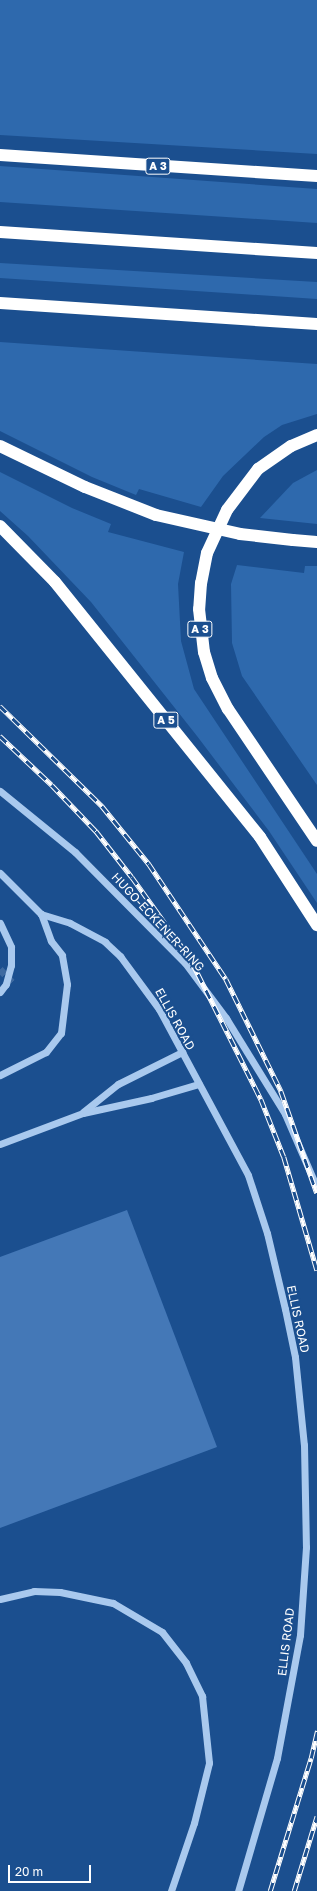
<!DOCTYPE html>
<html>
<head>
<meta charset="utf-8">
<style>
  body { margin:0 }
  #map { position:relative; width:317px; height:1891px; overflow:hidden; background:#1b4f8f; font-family:"Golos Text",sans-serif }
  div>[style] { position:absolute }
  .green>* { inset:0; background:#2e69ad }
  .building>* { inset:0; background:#4478b7 }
  .minor-tunnel>* { height:7px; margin-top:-3.5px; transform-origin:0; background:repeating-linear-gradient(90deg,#3d69a0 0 7px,transparent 0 10.5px) }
  .minor>* { height:7px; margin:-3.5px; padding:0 3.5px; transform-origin:3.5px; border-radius:3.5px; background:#a9c9ee }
  .highway>* { height:12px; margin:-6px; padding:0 6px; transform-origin:6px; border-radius:6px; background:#fff }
  .rail>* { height:4.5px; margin-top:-2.25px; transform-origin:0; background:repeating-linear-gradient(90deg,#1b4f8f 0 9px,#fff 0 18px); box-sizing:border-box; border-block:1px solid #fff }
  .highway-bridge>* { height:12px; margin:-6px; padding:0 6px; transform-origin:6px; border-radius:6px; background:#fff }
  span { translate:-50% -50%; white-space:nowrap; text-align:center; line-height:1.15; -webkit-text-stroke:4px #1b4f8f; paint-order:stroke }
  .shield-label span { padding:1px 3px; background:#1b4f8f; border:1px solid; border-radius:3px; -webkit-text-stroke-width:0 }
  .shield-label { font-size:11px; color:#fff; font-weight:700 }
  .street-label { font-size:12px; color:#fff }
  .scale { position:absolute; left:8px; top:1865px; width:83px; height:18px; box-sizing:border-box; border:2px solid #fff; border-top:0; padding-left:5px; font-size:12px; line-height:14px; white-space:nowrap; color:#fff; -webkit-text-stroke:3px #1b4f8f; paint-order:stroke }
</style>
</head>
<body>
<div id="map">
  <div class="green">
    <div style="clip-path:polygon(0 0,317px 0,317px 154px,0 135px)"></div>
    <div style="clip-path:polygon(0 166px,317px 189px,317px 223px,0 202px)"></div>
    <div style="clip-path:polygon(0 263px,317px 282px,317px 299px,0 278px)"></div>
    <div style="clip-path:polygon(0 342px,317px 364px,317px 414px,282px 425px,264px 437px,223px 476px,201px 507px,139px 489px,136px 495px,92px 477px,0 431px)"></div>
    <div style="clip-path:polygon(317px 470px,317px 524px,260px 518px,293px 483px)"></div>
    <div style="clip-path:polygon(0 472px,72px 508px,111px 524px,108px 532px,184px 552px,178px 584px,181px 641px,194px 689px,317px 874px,317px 903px,269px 831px,197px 736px,91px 602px,28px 536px,0 511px)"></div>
    <div style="clip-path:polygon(237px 565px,304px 573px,305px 566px,317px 566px,317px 785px,242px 676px,232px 643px,231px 584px)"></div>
  </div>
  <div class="building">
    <div style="clip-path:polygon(127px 1210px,217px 1447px,0 1528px,0 1257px)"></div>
  </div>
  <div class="minor-tunnel">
    <div style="left:0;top:969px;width:18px;rotate:47deg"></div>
  </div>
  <div class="minor">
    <div style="left:0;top:791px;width:97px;rotate:39.1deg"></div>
    <div style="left:75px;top:852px;width:156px;rotate:45.3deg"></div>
    <div style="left:185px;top:963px;width:69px;rotate:53.3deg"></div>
    <div style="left:226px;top:1018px;width:113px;rotate:58.4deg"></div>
    <div style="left:285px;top:1114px;width:81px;rotate:66.6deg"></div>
    <div style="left:0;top:873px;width:58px;rotate:45deg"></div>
    <div style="left:41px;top:914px;width:30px;rotate:17deg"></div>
    <div style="left:70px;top:923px;width:40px;rotate:28deg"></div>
    <div style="left:105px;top:942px;width:21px;rotate:43deg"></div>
    <div style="left:120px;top:956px;width:66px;rotate:53.7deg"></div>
    <div style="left:159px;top:1009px;width:188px;rotate:61.8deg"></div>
    <div style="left:248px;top:1175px;width:61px;rotate:71.9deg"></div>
    <div style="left:267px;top:1233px;width:78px;rotate:76.7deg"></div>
    <div style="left:285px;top:1309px;width:49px;rotate:78.2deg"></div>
    <div style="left:295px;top:1357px;width:88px;rotate:84.2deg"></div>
    <div style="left:304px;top:1445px;width:102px;rotate:88.9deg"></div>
    <div style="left:306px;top:1547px;width:88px;rotate:93.9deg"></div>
    <div style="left:300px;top:1635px;width:125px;rotate:100.6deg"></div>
    <div style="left:277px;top:1758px;width:139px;rotate:106.3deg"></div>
    <div style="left:0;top:923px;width:26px;rotate:65deg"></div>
    <div style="left:11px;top:947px;width:18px;rotate:90deg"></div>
    <div style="left:11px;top:965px;width:20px;rotate:105deg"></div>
    <div style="left:6px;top:984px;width:10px;rotate:127deg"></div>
    <div style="left:0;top:1075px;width:51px;rotate:-26.6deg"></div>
    <div style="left:46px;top:1052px;width:24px;rotate:-52deg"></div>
    <div style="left:61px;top:1033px;width:49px;rotate:-83deg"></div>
    <div style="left:67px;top:984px;width:29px;rotate:-100deg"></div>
    <div style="left:62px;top:955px;width:18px;rotate:-128deg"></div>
    <div style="left:51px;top:941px;width:29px;rotate:-110deg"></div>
    <div style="left:83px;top:1112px;width:45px;rotate:-38.7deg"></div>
    <div style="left:118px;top:1084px;width:72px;rotate:-26.6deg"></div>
    <div style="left:0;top:1144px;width:89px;rotate:-20.5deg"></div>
    <div style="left:83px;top:1113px;width:70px;rotate:-12.4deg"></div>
    <div style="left:151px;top:1098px;width:50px;rotate:-16.3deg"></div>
    <div style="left:0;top:1599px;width:35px;rotate:-13deg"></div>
    <div style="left:34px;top:1591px;width:26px;rotate:2deg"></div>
    <div style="left:60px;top:1592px;width:54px;rotate:11.7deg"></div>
    <div style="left:113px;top:1603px;width:57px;rotate:30.6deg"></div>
    <div style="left:162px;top:1632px;width:39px;rotate:52deg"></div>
    <div style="left:186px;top:1663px;width:37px;rotate:64deg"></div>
    <div style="left:202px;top:1696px;width:67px;rotate:84deg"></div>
    <div style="left:209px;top:1763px;width:62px;rotate:104deg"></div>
    <div style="left:194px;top:1823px;width:72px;rotate:108.7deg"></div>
  </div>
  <div class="highway">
    <div style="left:0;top:155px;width:318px;rotate:3.8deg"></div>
    <div style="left:0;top:232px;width:318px;rotate:3.8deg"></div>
    <div style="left:0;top:303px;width:318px;rotate:3.8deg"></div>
    <div style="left:317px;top:435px;width:28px;rotate:157deg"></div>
    <div style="left:291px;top:446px;width:40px;rotate:145.1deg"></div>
    <div style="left:258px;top:469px;width:51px;rotate:127.1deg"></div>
    <div style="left:227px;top:510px;width:47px;rotate:114.9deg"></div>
    <div style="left:207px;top:553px;width:31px;rotate:101deg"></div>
    <div style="left:201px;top:583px;width:26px;rotate:94deg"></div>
    <div style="left:199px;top:609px;width:43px;rotate:83.4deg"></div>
    <div style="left:204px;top:652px;width:27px;rotate:73deg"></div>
    <div style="left:212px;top:678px;width:35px;rotate:63deg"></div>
    <div style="left:228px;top:709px;width:159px;rotate:56deg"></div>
    <div style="left:0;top:446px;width:94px;rotate:25.8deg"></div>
    <div style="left:85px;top:487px;width:76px;rotate:21.5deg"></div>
    <div style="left:0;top:526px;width:78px;rotate:45.5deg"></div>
    <div style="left:55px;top:582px;width:327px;rotate:51.2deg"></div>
    <div style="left:260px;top:837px;width:105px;rotate:57.1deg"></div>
    <div style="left:293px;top:540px;width:24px;rotate:5deg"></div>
  </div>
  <div class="rail">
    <div style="left:0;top:706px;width:143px;rotate:44.4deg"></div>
    <div style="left:102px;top:806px;width:75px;rotate:51deg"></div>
    <div style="left:149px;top:864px;width:138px;rotate:56.2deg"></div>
    <div style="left:226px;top:979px;width:125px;rotate:63.8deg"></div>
    <div style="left:281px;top:1091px;width:108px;rotate:70.6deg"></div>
    <div style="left:0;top:736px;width:71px;rotate:43.3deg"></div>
    <div style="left:52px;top:785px;width:64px;rotate:46.3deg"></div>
    <div style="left:96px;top:831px;width:58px;rotate:52deg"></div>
    <div style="left:132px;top:877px;width:100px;rotate:54.4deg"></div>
    <div style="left:190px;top:958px;width:158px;rotate:63.3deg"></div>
    <div style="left:261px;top:1099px;width:62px;rotate:68.4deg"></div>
    <div style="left:284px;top:1157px;width:118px;rotate:73.7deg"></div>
    <div style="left:270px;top:1891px;width:139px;rotate:-72.9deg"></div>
    <div style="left:311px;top:1758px;width:28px;rotate:-77deg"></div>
    <div style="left:294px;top:1891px;width:78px;rotate:-73deg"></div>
  </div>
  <div class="highway-bridge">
    <div style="left:156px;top:515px;width:86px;rotate:12.7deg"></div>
    <div style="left:240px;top:534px;width:53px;rotate:6.5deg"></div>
  </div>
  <div class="shield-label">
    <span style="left:158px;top:166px">A 3</span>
    <span style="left:200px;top:629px">A 3</span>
    <span style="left:166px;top:720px">A 5</span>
  </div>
  <div class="street-label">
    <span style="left:158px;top:922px;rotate:47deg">HUGO-ECKENER-RING</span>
    <span style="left:175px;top:1019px;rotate:61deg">ELLIS ROAD</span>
    <span style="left:298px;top:1319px;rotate:78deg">ELLIS ROAD</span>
    <span style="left:286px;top:1642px;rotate:-83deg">ELLIS ROAD</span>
  </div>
  <div class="scale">20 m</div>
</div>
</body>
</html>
